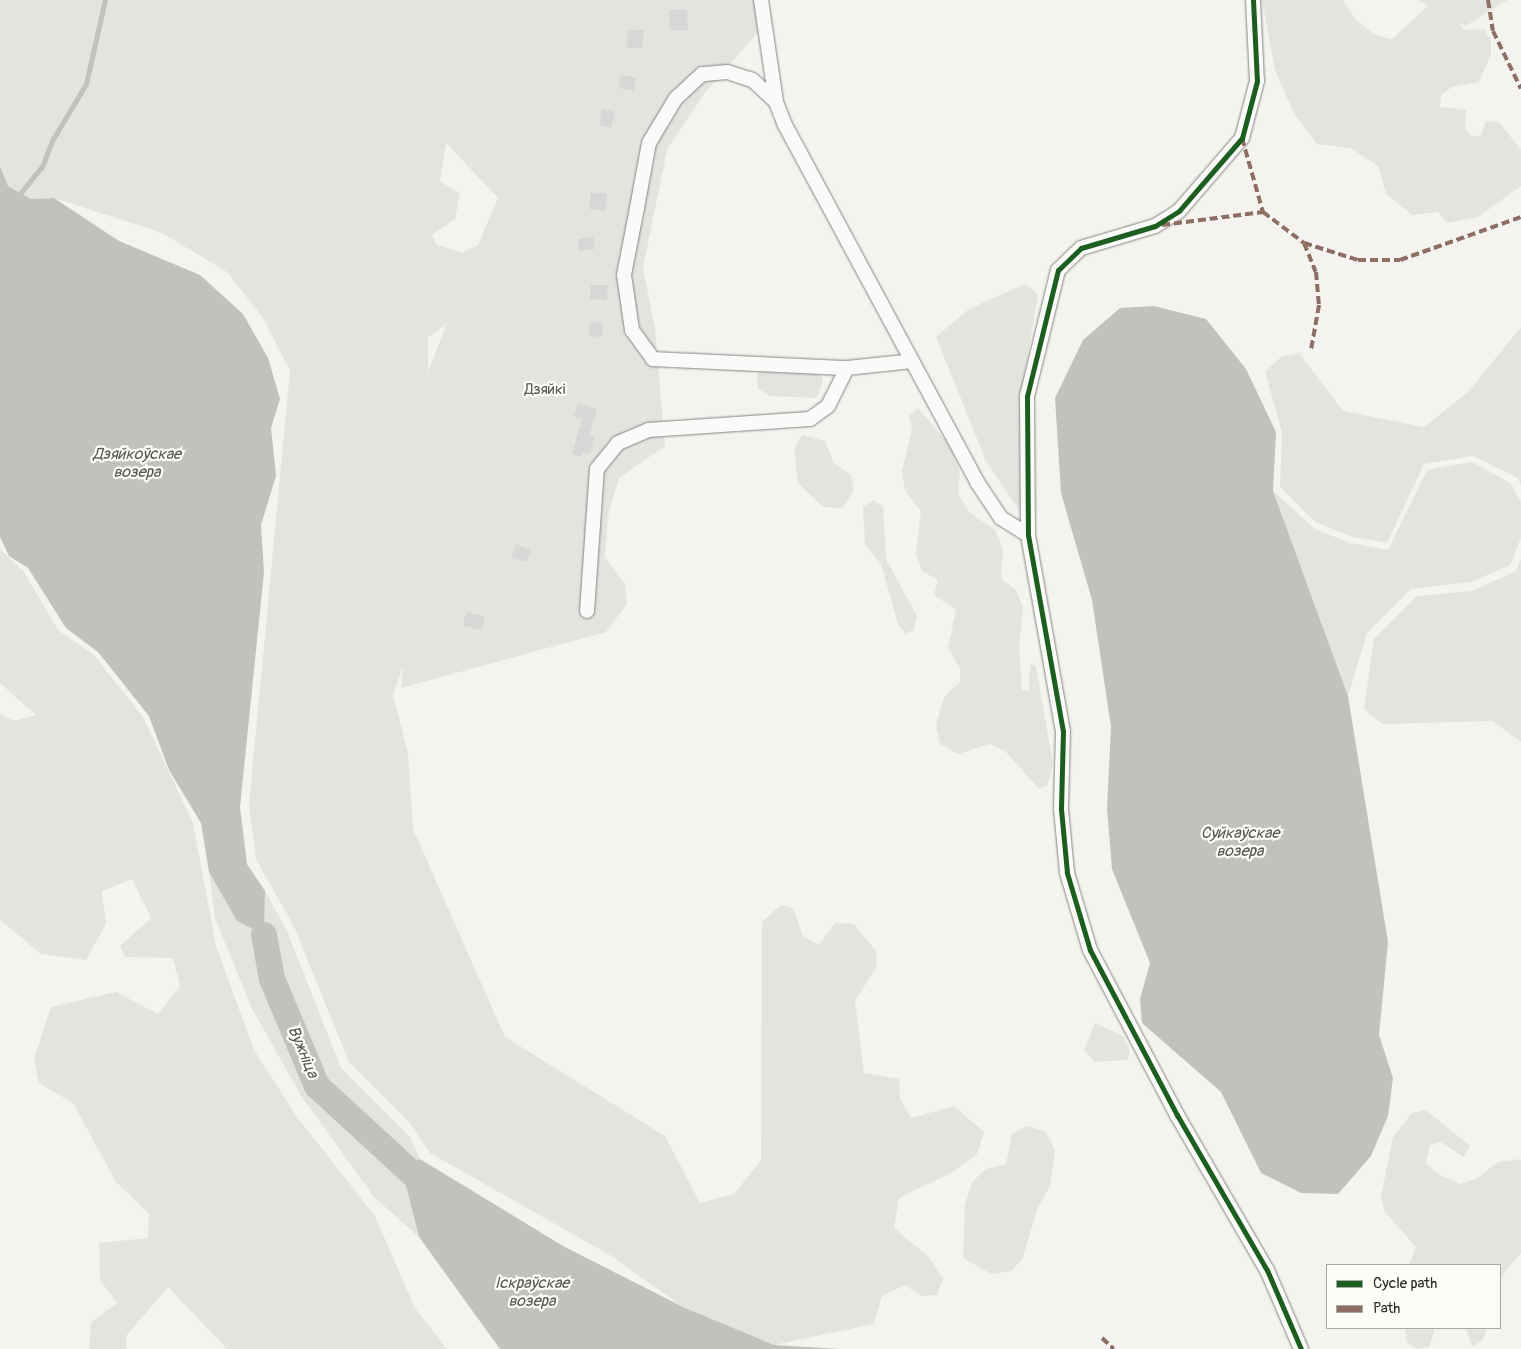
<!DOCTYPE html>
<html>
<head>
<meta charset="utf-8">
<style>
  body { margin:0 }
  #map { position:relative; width:1521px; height:1349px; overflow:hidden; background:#f4f3f0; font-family:Pangolin,sans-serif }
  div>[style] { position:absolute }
  .green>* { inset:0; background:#e4e3e0 }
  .water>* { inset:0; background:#c2c1be }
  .stream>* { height:4.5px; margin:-2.25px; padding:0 2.25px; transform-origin:2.25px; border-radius:2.25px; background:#c2c1be }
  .river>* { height:26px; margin:-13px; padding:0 13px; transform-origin:13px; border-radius:13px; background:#c2c1be }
  .building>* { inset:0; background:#d8d7d5 }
  .roads { filter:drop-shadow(0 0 1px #858584) drop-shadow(0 0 1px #858584) }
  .minor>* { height:14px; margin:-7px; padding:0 7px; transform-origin:7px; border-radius:7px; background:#fafaf8 }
  .quiet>* { height:4px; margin-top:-2px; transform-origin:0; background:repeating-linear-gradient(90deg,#8d6e63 0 8px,transparent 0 12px) }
  .cycleway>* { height:5px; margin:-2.5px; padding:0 2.5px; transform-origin:2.5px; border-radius:2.5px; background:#1b5e20 }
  span { translate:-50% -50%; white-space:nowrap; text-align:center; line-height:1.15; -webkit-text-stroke:4.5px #fdfcf7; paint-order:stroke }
  .park-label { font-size:15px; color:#565655 }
  .water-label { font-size:16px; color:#585857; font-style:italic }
  .legend { position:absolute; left:1326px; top:1264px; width:175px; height:65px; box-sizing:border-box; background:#fdfcf7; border:1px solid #a9a8a5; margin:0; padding:6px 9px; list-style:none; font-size:15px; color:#2b2b2b }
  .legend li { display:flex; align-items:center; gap:10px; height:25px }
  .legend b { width:25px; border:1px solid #a9a8a5 }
</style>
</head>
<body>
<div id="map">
  <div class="green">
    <div style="clip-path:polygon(evenodd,0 0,754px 0,758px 32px,703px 95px,667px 150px,643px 268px,655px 328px,665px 446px,619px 478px,608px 516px,605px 557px,625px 584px,627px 604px,606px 632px,401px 688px,403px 666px,393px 695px,408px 753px,413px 829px,505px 1037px,665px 1136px,700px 1203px,734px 1194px,761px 1160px,762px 922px,781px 905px,793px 908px,803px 936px,819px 945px,835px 923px,854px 924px,876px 951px,877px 966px,855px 1001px,864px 1073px,899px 1079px,900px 1098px,911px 1118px,954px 1106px,984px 1132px,977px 1154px,951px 1173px,899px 1198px,894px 1228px,928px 1256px,943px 1279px,937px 1295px,921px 1296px,905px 1285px,882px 1296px,874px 1324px,774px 1345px,683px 1307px,608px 1254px,430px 1153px,408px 1121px,349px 1062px,294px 927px,256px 859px,249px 804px,290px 371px,263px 318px,227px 272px,162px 233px,54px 198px,31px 199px,8px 186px,0 166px,0 0,446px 143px,498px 198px,478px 245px,462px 253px,436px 244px,432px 235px,455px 219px,460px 194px,440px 181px,446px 143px,0 0,447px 323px,428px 372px,428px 338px,447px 323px)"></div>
    <div style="clip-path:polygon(1262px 0,1343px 0,1355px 19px,1375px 35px,1392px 39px,1428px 6px,1418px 0,1507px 0,1466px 26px,1458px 22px,1464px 30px,1484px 29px,1491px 40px,1491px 55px,1479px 82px,1452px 87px,1441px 95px,1440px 107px,1466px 110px,1465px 128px,1470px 135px,1480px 137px,1486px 121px,1499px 122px,1521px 150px,1521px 186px,1478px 217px,1447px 223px,1438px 212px,1412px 215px,1386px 194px,1379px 167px,1351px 148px,1317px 144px,1294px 114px,1275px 70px)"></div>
    <div style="clip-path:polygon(1025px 284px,1038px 294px,1021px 397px,1021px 513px,986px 461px,936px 337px,969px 309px)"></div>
    <div style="clip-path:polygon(1521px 327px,1521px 485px,1518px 478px,1473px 456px,1424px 464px,1387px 543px,1353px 537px,1317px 523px,1280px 487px,1282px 432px,1265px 372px,1281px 357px,1299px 353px,1343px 411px,1424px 427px,1468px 392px)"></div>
    <div style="clip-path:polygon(763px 365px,820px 373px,823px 383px,816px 398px,770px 396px,758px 389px,757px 371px)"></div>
    <div style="clip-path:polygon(918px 408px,950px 445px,960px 472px,958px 493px,968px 511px,995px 530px,1003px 549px,1001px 579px,1016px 590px,1023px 607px,1019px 649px,1022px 690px,1029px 691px,1030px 664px,1036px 666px,1053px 764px,1047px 786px,1039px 789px,1006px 752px,990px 744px,958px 754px,940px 744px,936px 725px,944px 697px,960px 682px,960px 668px,948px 648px,956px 610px,934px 595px,938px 580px,922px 571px,916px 554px,921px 511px,905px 491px,902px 471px,912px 429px,909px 416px)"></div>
    <div style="clip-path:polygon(802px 435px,825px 441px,834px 463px,851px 475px,854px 490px,843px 508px,823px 507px,798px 483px,794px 449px)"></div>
    <div style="clip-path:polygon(1472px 462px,1510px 483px,1521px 502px,1521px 538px,1510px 565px,1471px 582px,1411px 589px,1367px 633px,1348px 696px,1273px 491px,1315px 529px,1350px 543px,1388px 550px,1427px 470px)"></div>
    <div style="clip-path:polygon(873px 500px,883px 506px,886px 559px,917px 616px,914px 629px,906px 634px,898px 624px,881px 564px,865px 545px,863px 507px)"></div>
    <div style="clip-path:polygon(0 549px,24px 572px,58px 630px,93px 654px,143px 717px,193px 823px,216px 946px,254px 1050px,297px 1117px,375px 1216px,415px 1308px,447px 1349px,227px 1349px,168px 1287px,126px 1336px,126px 1349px,89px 1349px,91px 1322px,117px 1303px,100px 1280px,99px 1243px,148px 1238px,149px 1214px,116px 1182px,73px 1103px,39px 1083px,34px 1059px,51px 1007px,116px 992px,158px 1014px,180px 986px,173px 958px,125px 957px,120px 946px,151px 918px,132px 879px,102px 891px,106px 924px,86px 960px,41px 954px,0 920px,0 713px,14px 721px,36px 715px,0 683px)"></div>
    <div style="clip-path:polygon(1521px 558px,1521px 742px,1492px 721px,1382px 724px,1364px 709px,1374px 639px,1417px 596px,1472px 591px,1516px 571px)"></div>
    <div style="clip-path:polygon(209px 872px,237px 921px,264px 934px,265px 891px,287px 931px,341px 1068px,410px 1137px,420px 1159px,401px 1167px,419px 1237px,374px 1197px,302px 1097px,252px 1009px,215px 918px)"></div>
    <div style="clip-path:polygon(1095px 1023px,1123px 1036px,1130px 1051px,1127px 1060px,1095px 1062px,1084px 1050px)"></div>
    <div style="clip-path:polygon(1426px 1110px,1470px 1146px,1464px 1157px,1440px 1142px,1430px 1145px,1426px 1163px,1440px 1175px,1460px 1184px,1476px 1179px,1498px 1162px,1521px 1159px,1521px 1253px,1500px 1278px,1500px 1265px,1409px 1265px,1416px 1247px,1385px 1212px,1381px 1197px,1393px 1137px,1412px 1113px)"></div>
    <div style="clip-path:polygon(1027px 1126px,1045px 1131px,1055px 1150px,1050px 1186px,1037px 1210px,1022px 1260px,1011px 1271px,991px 1274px,963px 1258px,965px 1205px,972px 1182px,986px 1169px,1006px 1164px,1012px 1134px)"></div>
    <div style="clip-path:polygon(1405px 1328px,1435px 1328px,1429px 1347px,1417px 1349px,1406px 1341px)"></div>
    <div style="clip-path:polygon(1487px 1328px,1483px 1340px,1472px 1347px,1466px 1328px)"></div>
  </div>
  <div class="water">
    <div style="clip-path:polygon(0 166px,8px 186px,31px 199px,54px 198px,119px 241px,200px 275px,243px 314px,268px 358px,280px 399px,271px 428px,276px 476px,261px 525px,264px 572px,240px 807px,247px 864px,265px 891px,264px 935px,237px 921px,209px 872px,201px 823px,169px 770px,149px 716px,98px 652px,66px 628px,28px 568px,9px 556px,0 537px)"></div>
    <div style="clip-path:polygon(1154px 306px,1206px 319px,1246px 369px,1276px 432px,1273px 491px,1348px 696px,1388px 942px,1379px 1035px,1393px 1078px,1388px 1116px,1371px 1156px,1338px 1194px,1301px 1193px,1261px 1173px,1221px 1092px,1142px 1023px,1140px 999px,1150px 963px,1112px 869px,1107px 809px,1111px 727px,1092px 600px,1061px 493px,1055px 398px,1083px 340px,1120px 308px)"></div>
    <div style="clip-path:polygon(420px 1159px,563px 1246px,683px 1307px,774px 1345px,840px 1349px,500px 1349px,419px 1237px,401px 1166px)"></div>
  </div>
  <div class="stream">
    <div style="left:19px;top:195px;width:36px;rotate:-51deg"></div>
    <div style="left:42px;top:167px;width:28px;rotate:-69deg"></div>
    <div style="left:52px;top:141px;width:66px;rotate:-59.2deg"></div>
    <div style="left:86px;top:84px;width:86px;rotate:-77.3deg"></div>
  </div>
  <div class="river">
    <div style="left:264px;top:935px;width:45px;rotate:79.7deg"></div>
    <div style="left:272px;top:979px;width:116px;rotate:67.2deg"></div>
    <div style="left:317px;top:1086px;width:151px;rotate:42.6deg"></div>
  </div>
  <div class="building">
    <div style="clip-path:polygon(669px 10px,687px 10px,688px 30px,670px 30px)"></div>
    <div style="clip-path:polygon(628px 29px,644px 31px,642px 49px,626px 47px)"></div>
    <div style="clip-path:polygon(621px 75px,636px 78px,634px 91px,618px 88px)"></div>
    <div style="clip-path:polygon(602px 109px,615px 112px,611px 128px,599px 125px)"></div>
    <div style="clip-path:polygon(591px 192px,607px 194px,605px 211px,589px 209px)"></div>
    <div style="clip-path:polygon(593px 237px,595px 249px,579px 251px,578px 239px)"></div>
    <div style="clip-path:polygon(591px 285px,608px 285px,607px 300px,590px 299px)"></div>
    <div style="clip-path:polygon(590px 322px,603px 323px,602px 337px,589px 336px)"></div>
    <div style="clip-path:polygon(578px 403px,597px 409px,589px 436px,594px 437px,590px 454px,583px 452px,582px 457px,572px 454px,582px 419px,574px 416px)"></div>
    <div style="clip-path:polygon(516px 544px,531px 550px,527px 562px,511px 557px)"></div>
    <div style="clip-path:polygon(466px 612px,485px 616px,482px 630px,463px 626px)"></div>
  </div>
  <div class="roads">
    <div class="minor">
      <div style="left:761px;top:0;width:103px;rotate:81.6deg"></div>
      <div style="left:776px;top:102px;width:25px;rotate:69deg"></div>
      <div style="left:785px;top:125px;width:405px;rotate:61.7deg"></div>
      <div style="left:977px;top:482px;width:43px;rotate:56.3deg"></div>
      <div style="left:1001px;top:518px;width:32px;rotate:32deg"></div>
      <div style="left:1253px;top:0;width:81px;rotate:87.2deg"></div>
      <div style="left:1257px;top:81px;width:59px;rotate:104.7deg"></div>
      <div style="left:1242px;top:138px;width:96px;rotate:130.8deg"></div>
      <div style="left:1179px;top:211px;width:28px;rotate:148deg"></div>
      <div style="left:1155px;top:226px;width:77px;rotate:163.4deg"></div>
      <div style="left:1081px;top:248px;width:32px;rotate:136deg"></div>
      <div style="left:1058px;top:270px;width:130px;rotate:103.8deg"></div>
      <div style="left:1027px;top:396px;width:139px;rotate:89.6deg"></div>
      <div style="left:1028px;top:535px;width:199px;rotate:79.9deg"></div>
      <div style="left:1063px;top:731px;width:78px;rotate:91.5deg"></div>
      <div style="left:1061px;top:809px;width:64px;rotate:84.6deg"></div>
      <div style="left:1067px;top:873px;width:80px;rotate:73.4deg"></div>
      <div style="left:1090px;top:950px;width:187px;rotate:62.2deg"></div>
      <div style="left:1177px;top:1115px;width:179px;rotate:59.9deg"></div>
      <div style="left:1267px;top:1270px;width:86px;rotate:66.7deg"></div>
      <div style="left:776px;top:102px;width:33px;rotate:-137deg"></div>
      <div style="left:752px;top:80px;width:26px;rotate:-162deg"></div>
      <div style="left:727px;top:72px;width:25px;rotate:175deg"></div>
      <div style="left:702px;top:74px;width:35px;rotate:137deg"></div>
      <div style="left:676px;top:98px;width:52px;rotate:121deg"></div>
      <div style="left:649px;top:143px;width:66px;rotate:100.5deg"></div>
      <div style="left:637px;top:208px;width:68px;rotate:101deg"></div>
      <div style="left:624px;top:275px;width:56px;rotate:81.7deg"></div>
      <div style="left:632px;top:330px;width:36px;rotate:54deg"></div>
      <div style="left:653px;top:359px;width:194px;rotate:2.7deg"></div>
      <div style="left:587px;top:611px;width:142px;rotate:-86deg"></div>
      <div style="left:597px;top:469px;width:33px;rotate:-51deg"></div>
      <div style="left:618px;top:443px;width:33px;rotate:-23deg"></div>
      <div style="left:648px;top:430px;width:162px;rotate:-3.9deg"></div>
      <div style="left:810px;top:419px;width:22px;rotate:-36deg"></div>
      <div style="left:828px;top:406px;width:42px;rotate:-63.4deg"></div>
      <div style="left:847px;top:368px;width:65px;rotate:-6.1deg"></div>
    </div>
  </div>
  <div class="quiet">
    <div style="left:1488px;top:0;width:31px;rotate:81deg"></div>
    <div style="left:1493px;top:31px;width:64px;rotate:64.2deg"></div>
    <div style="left:1242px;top:138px;width:77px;rotate:74.2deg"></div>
    <div style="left:1263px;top:212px;width:51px;rotate:37.1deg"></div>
    <div style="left:1304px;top:243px;width:57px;rotate:17.5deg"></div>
    <div style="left:1358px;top:260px;width:42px"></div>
    <div style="left:1400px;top:260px;width:128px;rotate:-19.6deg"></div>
    <div style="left:1162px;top:225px;width:102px;rotate:-7.3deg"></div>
    <div style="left:1304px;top:243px;width:31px;rotate:68deg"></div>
    <div style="left:1316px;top:272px;width:33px;rotate:85deg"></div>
    <div style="left:1319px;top:305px;width:46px;rotate:100.1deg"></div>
    <div style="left:1102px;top:1338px;width:16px;rotate:43deg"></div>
  </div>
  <div class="cycleway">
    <div style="left:1253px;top:0;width:81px;rotate:87.2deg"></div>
    <div style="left:1257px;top:81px;width:59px;rotate:104.7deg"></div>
    <div style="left:1242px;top:138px;width:96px;rotate:130.8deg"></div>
    <div style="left:1179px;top:211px;width:28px;rotate:148deg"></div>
    <div style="left:1155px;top:226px;width:77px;rotate:163.4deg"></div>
    <div style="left:1081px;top:248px;width:32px;rotate:136deg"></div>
    <div style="left:1058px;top:270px;width:130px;rotate:103.8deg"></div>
    <div style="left:1027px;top:396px;width:139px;rotate:89.6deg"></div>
    <div style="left:1028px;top:535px;width:199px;rotate:79.9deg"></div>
    <div style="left:1063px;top:731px;width:78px;rotate:91.5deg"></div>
    <div style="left:1061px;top:809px;width:64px;rotate:84.6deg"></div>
    <div style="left:1067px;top:873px;width:80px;rotate:73.4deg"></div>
    <div style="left:1090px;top:950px;width:187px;rotate:62.2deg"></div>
    <div style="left:1177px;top:1115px;width:179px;rotate:59.9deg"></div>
    <div style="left:1267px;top:1270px;width:86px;rotate:66.7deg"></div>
  </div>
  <div class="park-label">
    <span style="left:545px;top:390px">Дзяйкі</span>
  </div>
  <div class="water-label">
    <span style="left:137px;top:463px">Дзяйкоўскае<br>возера</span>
    <span style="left:1240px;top:842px">Суйкаўскае<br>возера</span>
    <span style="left:303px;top:1052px;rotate:67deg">Вужніца</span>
    <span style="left:532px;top:1292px">Іскраўскае<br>возера</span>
  </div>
  <ul class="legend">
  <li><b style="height:6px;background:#1b5e20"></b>Cycle path</li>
  <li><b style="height:6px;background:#8d6e63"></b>Path</li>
  </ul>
</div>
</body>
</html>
